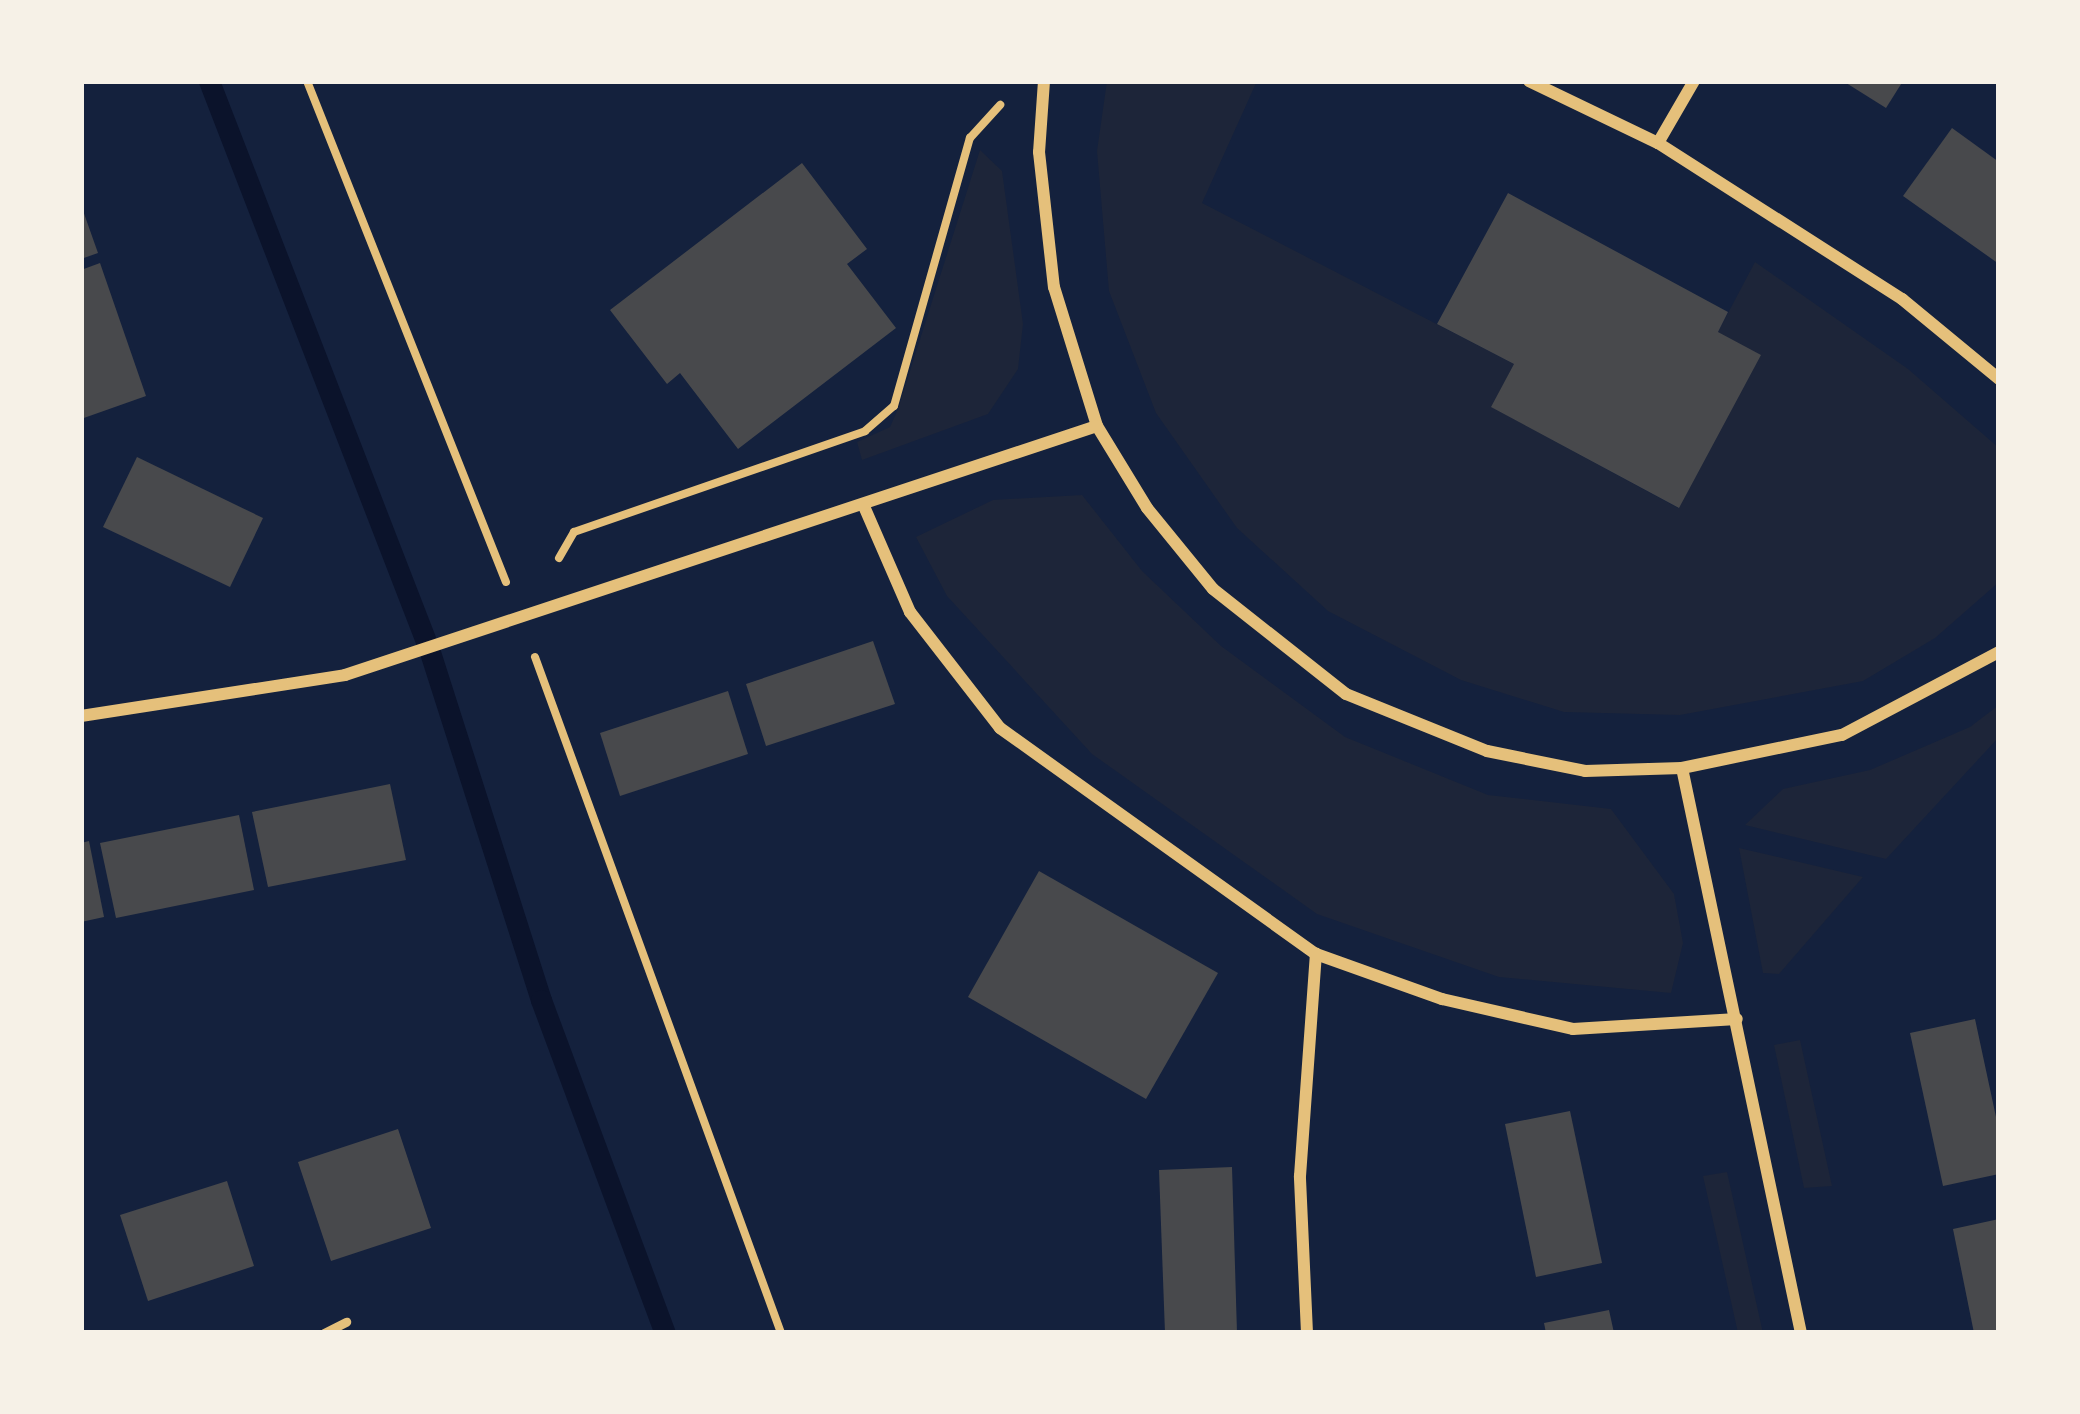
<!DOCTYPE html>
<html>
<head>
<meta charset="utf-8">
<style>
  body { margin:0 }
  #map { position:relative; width:2080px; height:1414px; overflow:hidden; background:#14213d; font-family:"Roboto Serif",serif }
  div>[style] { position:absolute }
  .green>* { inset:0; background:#1d2539 }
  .stream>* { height:21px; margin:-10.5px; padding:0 10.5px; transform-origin:10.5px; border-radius:10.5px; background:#0b132b }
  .building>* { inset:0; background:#48494c }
  .path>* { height:8px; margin:-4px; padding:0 4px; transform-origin:4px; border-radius:4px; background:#e5c07b }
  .service>* { height:9px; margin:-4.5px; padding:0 4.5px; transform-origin:4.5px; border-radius:4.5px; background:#e5c07b }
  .minor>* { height:12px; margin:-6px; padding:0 6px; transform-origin:6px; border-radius:6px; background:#e5c07b }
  span { translate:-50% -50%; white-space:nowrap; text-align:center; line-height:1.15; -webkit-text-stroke:9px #f6f1e7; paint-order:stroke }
  .frame { position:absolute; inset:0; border:84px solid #f6f1e7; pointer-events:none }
</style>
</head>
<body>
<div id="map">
  <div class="green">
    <div style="clip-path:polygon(1107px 81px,1257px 81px,1202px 203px,1514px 364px,1492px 407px,1678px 508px,1718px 332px,1755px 262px,1908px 369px,1999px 448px,1999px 582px,1935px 638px,1863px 681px,1680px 715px,1564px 712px,1461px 680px,1328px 611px,1237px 528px,1156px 413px,1109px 291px,1097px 151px)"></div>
    <div style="clip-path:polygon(980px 150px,1002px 171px,1023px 324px,1018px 369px,988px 414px,862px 460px,857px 442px,890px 427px,898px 409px)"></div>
    <div style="clip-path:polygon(1082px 495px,1142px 571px,1221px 646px,1345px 737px,1488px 795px,1611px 809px,1674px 894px,1683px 943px,1671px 993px,1499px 977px,1317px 914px,1092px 754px,947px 596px,916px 537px,993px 500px)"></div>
    <div style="clip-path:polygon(1999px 705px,1999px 737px,1886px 859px,1745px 825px,1783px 789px,1870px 770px,1970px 727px)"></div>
    <div style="clip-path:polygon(1739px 848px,1863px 877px,1779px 974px,1763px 973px)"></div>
    <div style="clip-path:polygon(1800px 1040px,1832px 1186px,1804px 1188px,1774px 1045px)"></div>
    <div style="clip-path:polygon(1727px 1172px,1763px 1333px,1738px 1333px,1703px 1176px)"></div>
  </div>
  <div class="stream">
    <div style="left:209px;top:81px;width:609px;rotate:68.83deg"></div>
    <div style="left:429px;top:649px;width:368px;rotate:72.3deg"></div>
    <div style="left:541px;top:1000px;width:355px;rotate:69.6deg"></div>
  </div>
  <div class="building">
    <div style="clip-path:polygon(1843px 81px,1903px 81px,1886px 108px)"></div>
    <div style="clip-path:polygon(1952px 128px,1999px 162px,1999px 264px,1903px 196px)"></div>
    <div style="clip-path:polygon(802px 163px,867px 249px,847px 264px,896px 328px,738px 449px,680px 373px,667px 384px,610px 310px)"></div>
    <div style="clip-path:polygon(1508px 193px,1728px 312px,1718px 332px,1761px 355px,1679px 508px,1491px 407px,1514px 364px,1437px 324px)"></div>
    <div style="clip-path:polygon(81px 205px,98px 253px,81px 259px)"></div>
    <div style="clip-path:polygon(100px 263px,146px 396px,81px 419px,81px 270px)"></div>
    <div style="clip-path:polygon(137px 457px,263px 518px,230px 587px,103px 527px)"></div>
    <div style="clip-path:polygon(873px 641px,895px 704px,766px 746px,746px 684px)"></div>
    <div style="clip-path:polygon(728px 691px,748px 754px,620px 796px,600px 733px)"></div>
    <div style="clip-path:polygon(390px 784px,406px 860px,268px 887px,252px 812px)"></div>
    <div style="clip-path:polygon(239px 815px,254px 890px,116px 918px,100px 843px)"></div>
    <div style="clip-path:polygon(89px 841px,104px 917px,81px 922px,81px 843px)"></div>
    <div style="clip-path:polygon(1039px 871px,1218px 973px,1146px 1099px,968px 997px)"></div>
    <div style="clip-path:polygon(1975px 1019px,1999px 1131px,1999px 1174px,1943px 1186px,1910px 1033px)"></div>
    <div style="clip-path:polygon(1570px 1111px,1602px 1263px,1536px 1277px,1505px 1124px)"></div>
    <div style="clip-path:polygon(398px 1129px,431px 1228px,331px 1261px,298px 1162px)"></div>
    <div style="clip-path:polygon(1232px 1167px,1237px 1333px,1165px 1333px,1159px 1170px)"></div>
    <div style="clip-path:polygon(227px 1181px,254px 1266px,148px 1301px,120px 1215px)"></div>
    <div style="clip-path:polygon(1999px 1219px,1999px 1333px,1974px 1333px,1953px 1229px)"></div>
    <div style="clip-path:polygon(1609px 1310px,1614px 1333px,1546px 1333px,1544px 1323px)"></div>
  </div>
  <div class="path">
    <div style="left:307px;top:81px;width:539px;rotate:68.34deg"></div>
    <div style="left:559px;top:558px;width:30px;rotate:-60deg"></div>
    <div style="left:574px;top:532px;width:308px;rotate:-19.1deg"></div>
    <div style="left:865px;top:431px;width:38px;rotate:-41deg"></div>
    <div style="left:894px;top:406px;width:279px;rotate:-74.2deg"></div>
    <div style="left:970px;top:138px;width:45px;rotate:-47.7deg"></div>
    <div style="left:535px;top:657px;width:719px;rotate:70deg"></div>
  </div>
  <div class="service">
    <div style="left:324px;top:1333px;width:25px;rotate:-27deg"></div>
  </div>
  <div class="minor">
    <div style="left:1044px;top:81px;width:71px;rotate:94deg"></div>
    <div style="left:1039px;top:152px;width:136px;rotate:83.7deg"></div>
    <div style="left:1054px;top:287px;width:145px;rotate:72.8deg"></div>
    <div style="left:1097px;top:426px;width:96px;rotate:58.6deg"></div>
    <div style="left:1147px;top:508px;width:104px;rotate:50.8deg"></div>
    <div style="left:1213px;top:589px;width:169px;rotate:38.3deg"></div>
    <div style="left:1346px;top:694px;width:152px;rotate:22deg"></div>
    <div style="left:1487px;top:751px;width:100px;rotate:11.5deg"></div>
    <div style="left:1585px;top:771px;width:97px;rotate:-1.8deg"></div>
    <div style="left:1682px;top:768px;width:163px;rotate:-11.7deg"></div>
    <div style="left:1842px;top:735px;width:178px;rotate:-27.9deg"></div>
    <div style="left:1529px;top:81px;width:143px;rotate:25.7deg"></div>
    <div style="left:1658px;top:143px;width:290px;rotate:32.6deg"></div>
    <div style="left:1902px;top:299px;width:126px;rotate:39.5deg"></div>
    <div style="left:1658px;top:143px;width:72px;rotate:-59.9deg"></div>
    <div style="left:863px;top:504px;width:118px;rotate:66.5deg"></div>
    <div style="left:910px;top:612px;width:147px;rotate:52.2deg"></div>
    <div style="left:1000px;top:728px;width:388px;rotate:35.6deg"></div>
    <div style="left:1316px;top:954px;width:134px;rotate:19.7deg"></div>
    <div style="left:1442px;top:999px;width:134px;rotate:12.9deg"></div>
    <div style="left:1573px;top:1029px;width:164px;rotate:-3.5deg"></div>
    <div style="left:81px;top:716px;width:267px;rotate:-8.8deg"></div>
    <div style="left:345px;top:675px;width:792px;rotate:-18.32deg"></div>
    <div style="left:1682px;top:768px;width:577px;rotate:78.11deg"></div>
    <div style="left:1307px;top:1333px;width:157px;rotate:-92.6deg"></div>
    <div style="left:1300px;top:1176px;width:223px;rotate:-85.9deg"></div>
  </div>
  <div class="frame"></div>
</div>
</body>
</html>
